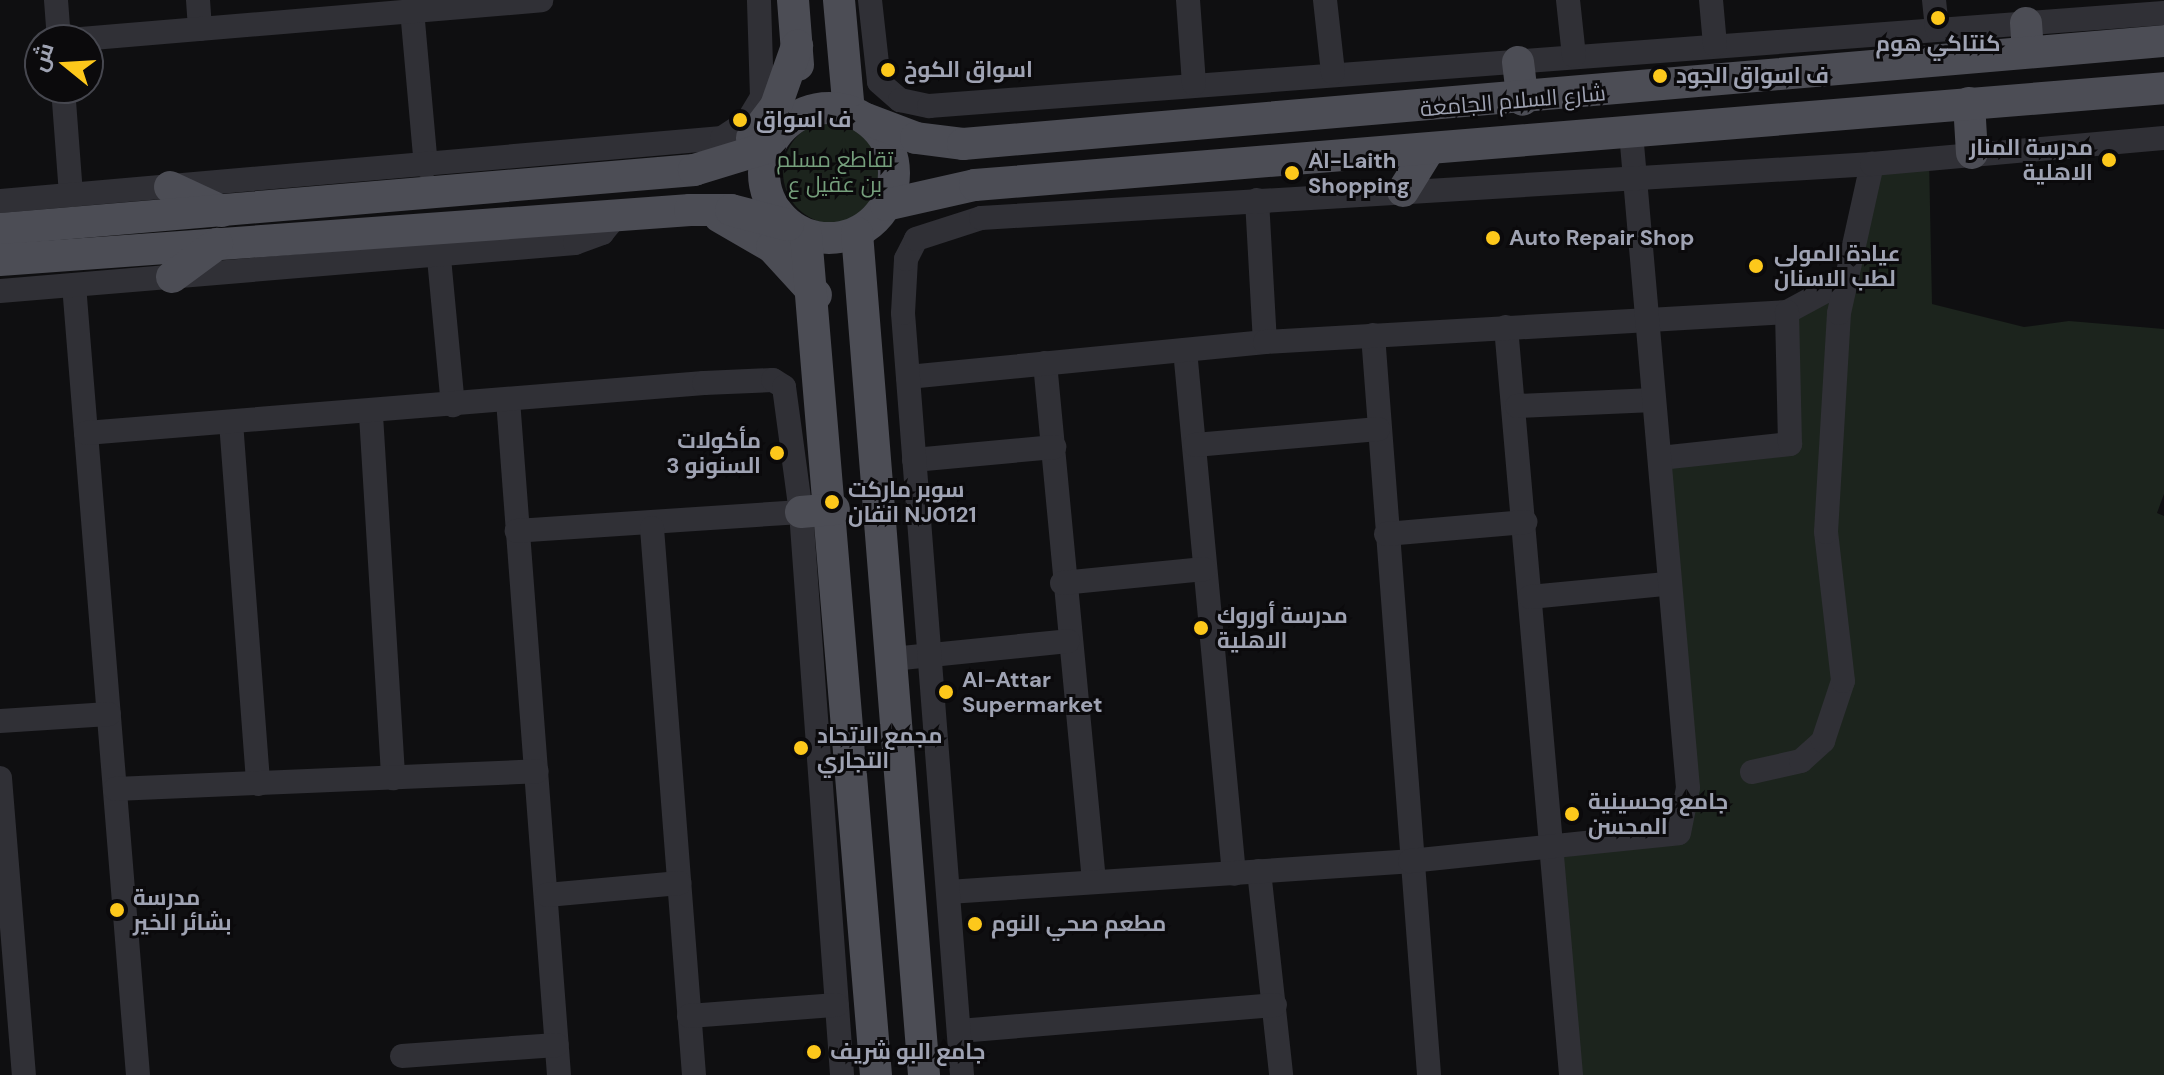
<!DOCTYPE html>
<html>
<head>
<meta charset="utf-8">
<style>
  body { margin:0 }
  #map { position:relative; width:2164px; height:1075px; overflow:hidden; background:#0f0f11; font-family:"DM Sans",Cairo,sans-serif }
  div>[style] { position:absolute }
  .green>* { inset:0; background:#1c241d }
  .round { border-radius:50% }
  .minor>* { height:24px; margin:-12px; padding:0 12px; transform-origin:12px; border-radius:12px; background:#303036 }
  .major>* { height:32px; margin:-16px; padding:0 16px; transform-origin:16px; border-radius:16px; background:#4c4d55 }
  .major>.ring { margin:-16px; padding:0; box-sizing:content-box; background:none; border:32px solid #4c4d55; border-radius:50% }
  .dots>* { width:22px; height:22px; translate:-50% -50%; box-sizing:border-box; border:4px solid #0b0a0c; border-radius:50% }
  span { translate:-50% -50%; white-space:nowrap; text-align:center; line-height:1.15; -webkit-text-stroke:6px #0b0a0c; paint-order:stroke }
  .poi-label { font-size:22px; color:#9fa3b3; font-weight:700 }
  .left { translate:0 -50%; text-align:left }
  .right { translate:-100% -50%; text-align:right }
  .street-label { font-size:22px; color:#9fa3b3 }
  .park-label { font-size:22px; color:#759f7c }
  .north { position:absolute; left:24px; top:24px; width:80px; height:80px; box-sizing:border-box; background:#0b0a0c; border:2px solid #46474f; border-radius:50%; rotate:288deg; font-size:22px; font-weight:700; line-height:32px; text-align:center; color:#9fa3b3 }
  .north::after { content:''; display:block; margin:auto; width:28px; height:36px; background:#fdc81b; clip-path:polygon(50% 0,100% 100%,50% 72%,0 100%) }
</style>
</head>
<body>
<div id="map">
  <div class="green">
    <div class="round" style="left:783px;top:120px;width:104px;height:104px"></div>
    <div style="clip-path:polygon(1929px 158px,1932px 304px,2024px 327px,2069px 321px,2164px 329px,2164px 494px,2157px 513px,2164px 516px,2164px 1075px,1571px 1075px,1553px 847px,1679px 833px,1660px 458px,1785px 446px,1787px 312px,1848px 279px,1872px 164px)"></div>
  </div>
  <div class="minor">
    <div style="left:56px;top:0;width:40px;rotate:85.7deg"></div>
    <div style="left:198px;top:0;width:29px;rotate:86deg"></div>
    <div style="left:870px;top:0;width:82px;rotate:83.7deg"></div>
    <div style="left:879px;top:82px;width:28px;rotate:41deg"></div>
    <div style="left:900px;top:100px;width:30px;rotate:12deg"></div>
    <div style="left:929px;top:106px;width:1238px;rotate:-4.31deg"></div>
    <div style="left:1188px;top:0;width:84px;rotate:85.9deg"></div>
    <div style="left:1325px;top:0;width:73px;rotate:83.7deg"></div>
    <div style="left:1568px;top:0;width:56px;rotate:83.9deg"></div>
    <div style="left:1711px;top:0;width:45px;rotate:84.9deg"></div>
    <div style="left:1934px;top:0;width:29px;rotate:84deg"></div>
    <div style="left:412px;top:10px;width:157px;rotate:84.9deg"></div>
    <div style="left:69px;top:40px;width:474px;rotate:-4.8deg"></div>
    <div style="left:63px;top:88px;width:107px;rotate:85.7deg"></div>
    <div style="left:1257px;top:200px;width:142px;rotate:86.8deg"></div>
    <div style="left:0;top:201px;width:725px;rotate:-4.99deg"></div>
    <div style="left:722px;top:138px;width:30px;rotate:-33deg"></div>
    <div style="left:747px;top:122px;width:29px;rotate:-59deg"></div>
    <div style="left:762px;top:97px;width:97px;rotate:-91.8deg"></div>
    <div style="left:439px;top:258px;width:148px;rotate:84.6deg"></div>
    <div style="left:74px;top:285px;width:793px;rotate:85.37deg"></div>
    <div style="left:0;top:291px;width:577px;rotate:-4.77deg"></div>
    <div style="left:575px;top:243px;width:29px;rotate:-20deg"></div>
    <div style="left:602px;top:233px;width:23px;rotate:-50deg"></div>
    <div style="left:1506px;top:327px;width:751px;rotate:85.03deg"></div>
    <div style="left:1373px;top:335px;width:742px;rotate:85.67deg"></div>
    <div style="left:1185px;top:350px;width:526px;rotate:84.66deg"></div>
    <div style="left:1045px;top:363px;width:520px;rotate:84.6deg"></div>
    <div style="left:908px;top:377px;width:359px;rotate:-5.6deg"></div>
    <div style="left:1265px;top:342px;width:523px;rotate:-3.29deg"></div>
    <div style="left:1787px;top:312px;width:69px;rotate:-28.4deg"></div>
    <div style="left:508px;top:400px;width:677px;rotate:85.68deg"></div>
    <div style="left:1517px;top:406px;width:137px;rotate:-2.5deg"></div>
    <div style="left:371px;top:415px;width:364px;rotate:86.5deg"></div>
    <div style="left:231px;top:422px;width:363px;rotate:85.7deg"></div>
    <div style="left:86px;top:433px;width:620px;rotate:-4.63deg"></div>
    <div style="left:704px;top:383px;width:69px;rotate:-2.5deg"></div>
    <div style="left:773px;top:380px;width:13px;rotate:32deg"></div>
    <div style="left:784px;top:387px;width:126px;rotate:82.3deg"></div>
    <div style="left:801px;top:512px;width:285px;rotate:176.2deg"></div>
    <div style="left:1195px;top:445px;width:184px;rotate:-5deg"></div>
    <div style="left:1660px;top:458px;width:131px;rotate:-6.1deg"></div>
    <div style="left:1790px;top:444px;width:132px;rotate:-91.3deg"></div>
    <div style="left:914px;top:460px;width:141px;rotate:-5.3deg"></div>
    <div style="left:801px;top:512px;width:564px;rotate:85.83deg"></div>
    <div style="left:652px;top:528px;width:549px;rotate:85.61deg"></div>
    <div style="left:1386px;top:534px;width:140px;rotate:-4.9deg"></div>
    <div style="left:1062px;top:583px;width:143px;rotate:-5.6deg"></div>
    <div style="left:1530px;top:597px;width:137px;rotate:-5.5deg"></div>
    <div style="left:892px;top:659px;width:177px;rotate:-5.8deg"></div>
    <div style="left:0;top:721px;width:109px;rotate:-3.7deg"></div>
    <div style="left:1752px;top:772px;width:50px;rotate:-12.7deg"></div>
    <div style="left:1801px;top:761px;width:30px;rotate:-42deg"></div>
    <div style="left:1823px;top:741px;width:63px;rotate:-71.6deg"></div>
    <div style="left:1843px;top:681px;width:150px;rotate:-96.5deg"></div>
    <div style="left:1826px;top:532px;width:219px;rotate:-86.6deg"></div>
    <div style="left:1839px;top:313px;width:153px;rotate:-77.5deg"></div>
    <div style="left:0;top:778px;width:298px;rotate:85.4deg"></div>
    <div style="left:115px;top:789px;width:422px;rotate:-2.4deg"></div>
    <div style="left:1259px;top:871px;width:205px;rotate:83.8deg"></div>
    <div style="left:948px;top:892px;width:463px;rotate:-3.8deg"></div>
    <div style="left:1410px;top:861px;width:270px;rotate:-5.9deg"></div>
    <div style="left:1679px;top:833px;width:46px;rotate:-78.7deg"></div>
    <div style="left:1688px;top:788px;width:657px;rotate:-94.97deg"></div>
    <div style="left:547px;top:895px;width:133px;rotate:-5.2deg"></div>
    <div style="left:689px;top:1016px;width:148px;rotate:-4.3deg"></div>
    <div style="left:959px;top:1031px;width:317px;rotate:-4.7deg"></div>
    <div style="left:402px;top:1056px;width:155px;rotate:-4.1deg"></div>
    <div style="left:962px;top:1075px;width:764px;rotate:-94.43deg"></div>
    <div style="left:903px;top:313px;width:54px;rotate:-86.8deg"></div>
    <div style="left:906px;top:259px;width:22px;rotate:-63deg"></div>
    <div style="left:916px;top:239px;width:68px;rotate:-17.9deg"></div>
    <div style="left:981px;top:218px;width:893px;rotate:-3.47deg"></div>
    <div style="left:1872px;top:164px;width:293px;rotate:-5.1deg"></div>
  </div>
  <div class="major">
    <div style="left:793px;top:0;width:65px;rotate:85.6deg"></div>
    <div style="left:839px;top:0;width:111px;rotate:84.9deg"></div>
    <div style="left:2026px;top:23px;width:29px;rotate:86deg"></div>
    <div style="left:1518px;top:62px;width:38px;rotate:83deg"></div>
    <div style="left:1969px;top:103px;width:50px;rotate:86.6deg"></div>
    <div class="ring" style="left:764px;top:108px;width:98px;height:98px"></div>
    <div style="left:866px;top:119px;width:53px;rotate:20.8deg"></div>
    <div style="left:916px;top:138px;width:47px;rotate:7.3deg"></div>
    <div style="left:963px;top:144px;width:1205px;rotate:-4.9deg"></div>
    <div style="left:752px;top:138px;width:40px;rotate:-53deg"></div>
    <div style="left:776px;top:106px;width:64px;rotate:-70.7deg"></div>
    <div style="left:170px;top:187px;width:57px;rotate:24.8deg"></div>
    <div style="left:1403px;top:191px;width:49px;rotate:-58.2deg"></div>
    <div style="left:886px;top:205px;width:91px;rotate:-12.7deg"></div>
    <div style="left:975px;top:185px;width:1193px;rotate:-4.66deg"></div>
    <div style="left:720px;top:217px;width:60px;rotate:30deg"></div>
    <div style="left:772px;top:247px;width:65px;rotate:47.5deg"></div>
    <div style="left:0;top:229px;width:697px;rotate:-4.86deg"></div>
    <div style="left:694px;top:170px;width:78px;rotate:-17deg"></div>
    <div style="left:857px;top:233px;width:845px;rotate:85.45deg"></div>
    <div style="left:806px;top:235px;width:843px;rotate:85.24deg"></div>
    <div style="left:0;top:260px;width:692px;rotate:-4.14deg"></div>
    <div style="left:690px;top:210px;width:41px"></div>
    <div style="left:731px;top:210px;width:59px;rotate:14.7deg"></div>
    <div style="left:172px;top:277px;width:56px;rotate:-36.3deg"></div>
    <div style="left:801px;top:512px;width:33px;rotate:-5deg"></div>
  </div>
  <div class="dots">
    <div style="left:1938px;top:18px;background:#fdc81b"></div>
    <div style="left:888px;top:70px;background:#fdc81b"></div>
    <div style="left:1660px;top:76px;background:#fdc81b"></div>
    <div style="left:740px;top:120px;background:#fdc81b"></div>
    <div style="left:2109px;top:160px;background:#fdc81b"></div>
    <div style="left:1292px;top:173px;background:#fdc81b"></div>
    <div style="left:1493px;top:238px;background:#fdc81b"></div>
    <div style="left:1756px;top:266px;background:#fdc81b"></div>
    <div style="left:777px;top:453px;background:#fdc81b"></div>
    <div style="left:832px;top:502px;background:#fdc81b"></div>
    <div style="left:1201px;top:628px;background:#fdc81b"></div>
    <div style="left:946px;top:692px;background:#fdc81b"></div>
    <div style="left:801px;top:748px;background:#fdc81b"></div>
    <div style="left:1572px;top:814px;background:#fdc81b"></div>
    <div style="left:117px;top:910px;background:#fdc81b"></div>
    <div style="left:975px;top:924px;background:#fdc81b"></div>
    <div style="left:814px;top:1052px;background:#fdc81b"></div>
  </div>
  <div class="poi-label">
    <span style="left:1938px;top:44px">كنتاكي هوم</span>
    <span class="left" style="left:904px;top:70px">اسواق الكوخ</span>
    <span class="left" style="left:1676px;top:76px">ف اسواق الجود</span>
    <span class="left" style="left:756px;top:120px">ف اسواق</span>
    <span class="right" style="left:2093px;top:160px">مدرسة المنار<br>الاهلية</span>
    <span class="left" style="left:1308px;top:173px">Al-Laith<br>Shopping</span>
    <span class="left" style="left:1509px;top:238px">Auto Repair Shop</span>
    <span class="left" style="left:1774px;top:266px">عيادة المولى<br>لطب الاسنان</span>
    <span class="right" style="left:761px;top:453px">مأكولات<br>السنونو 3</span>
    <span class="left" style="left:848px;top:502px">سوبر ماركت<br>انفان NJ0121</span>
    <span class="left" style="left:1217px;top:628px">مدرسة أوروك<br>الاهلية</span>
    <span class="left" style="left:962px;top:692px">Al-Attar<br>Supermarket</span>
    <span class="left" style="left:817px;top:748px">مجمع الاتحاد<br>التجاري</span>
    <span class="left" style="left:1588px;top:814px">جامع وحسينية<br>المحسن</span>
    <span class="left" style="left:133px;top:910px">مدرسة<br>بشائر الخير</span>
    <span class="left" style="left:991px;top:924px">مطعم صحي النوم</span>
    <span class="left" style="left:830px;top:1052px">جامع البو شريف</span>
  </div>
  <div class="street-label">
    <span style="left:1513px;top:101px;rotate:-5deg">شارع السلام الجامعة</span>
  </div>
  <div class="park-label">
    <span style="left:835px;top:172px">تقاطع مسلم<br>بن عقيل ع</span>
  </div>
  <div class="north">ش</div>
</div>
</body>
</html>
